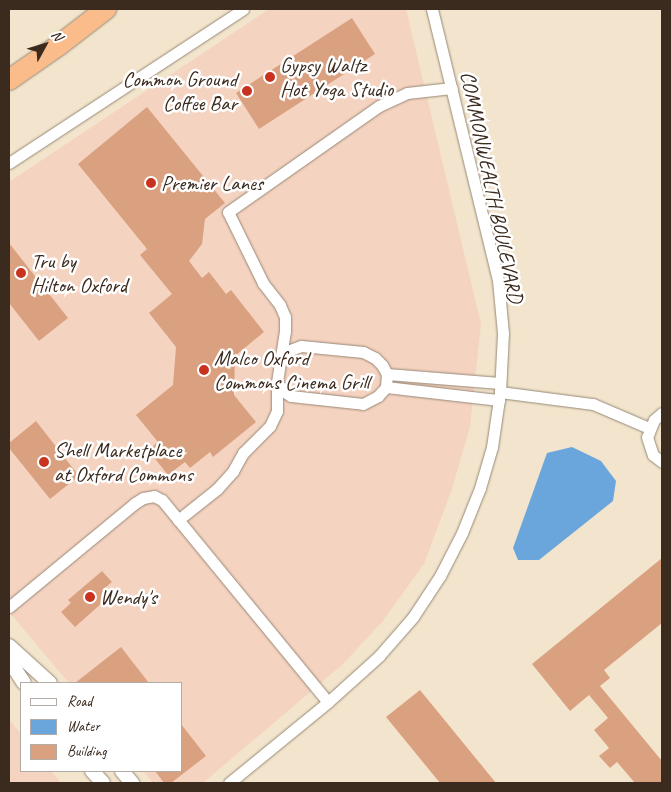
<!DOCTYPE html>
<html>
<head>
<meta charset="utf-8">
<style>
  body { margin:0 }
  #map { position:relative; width:671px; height:792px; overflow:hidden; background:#f3e5cd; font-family:Caveat,sans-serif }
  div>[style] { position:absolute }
  .built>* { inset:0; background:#f5d3c1 }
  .water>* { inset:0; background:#6aa6db }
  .building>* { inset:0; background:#daa181 }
  .roads { filter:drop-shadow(0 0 1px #978876) drop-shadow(0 0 1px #978876) }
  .minor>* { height:11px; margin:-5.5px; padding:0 5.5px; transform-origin:5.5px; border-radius:5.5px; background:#fff }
  .tertiary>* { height:14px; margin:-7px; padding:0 7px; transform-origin:7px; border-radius:7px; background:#fff }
  .motorway>* { height:20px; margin:-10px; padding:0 10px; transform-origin:10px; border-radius:10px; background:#fabc8b }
  .dots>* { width:14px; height:14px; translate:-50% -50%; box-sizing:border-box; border:2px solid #fff; border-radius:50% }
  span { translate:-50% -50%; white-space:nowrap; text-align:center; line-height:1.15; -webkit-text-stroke:5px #fff; paint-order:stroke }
  .poi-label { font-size:21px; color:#3b2a1e }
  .left { translate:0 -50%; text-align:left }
  .right { translate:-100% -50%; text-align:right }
  .street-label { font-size:21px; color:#3b2a1e }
  .frame { position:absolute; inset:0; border:10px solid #3b2a1e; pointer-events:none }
  .legend { position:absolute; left:20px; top:682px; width:162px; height:90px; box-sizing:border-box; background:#fff; border:1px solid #b1aaa5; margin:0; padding:6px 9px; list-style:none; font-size:15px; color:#3b2a1e }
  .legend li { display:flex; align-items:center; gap:10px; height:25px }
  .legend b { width:25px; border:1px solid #b1aaa5 }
  .north { position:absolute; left:20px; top:20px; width:50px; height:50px; -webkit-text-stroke:4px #fff; paint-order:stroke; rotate:51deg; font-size:14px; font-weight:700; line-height:20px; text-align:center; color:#3b2a1e }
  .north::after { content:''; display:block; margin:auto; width:18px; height:22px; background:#3b2a1e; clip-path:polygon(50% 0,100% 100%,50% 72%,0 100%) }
</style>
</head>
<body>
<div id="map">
  <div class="built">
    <div style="clip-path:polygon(269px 9px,406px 9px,481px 324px,470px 427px,452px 489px,424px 564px,382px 622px,342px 665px,203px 783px,153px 783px,143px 771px,181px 771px,181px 683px,69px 683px,9px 612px,9px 182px)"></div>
    <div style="clip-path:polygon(9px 719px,21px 734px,21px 771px,51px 771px,61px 783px,9px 783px)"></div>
  </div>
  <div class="water">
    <div style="clip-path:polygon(572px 447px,601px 461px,616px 481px,613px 501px,539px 560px,518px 560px,513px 548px,547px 453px)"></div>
  </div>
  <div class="building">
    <div style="clip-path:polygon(352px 18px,375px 54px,259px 129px,236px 93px)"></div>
    <div style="clip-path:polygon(147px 107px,225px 203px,205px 219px,202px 244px,189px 261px,202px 278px,209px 272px,226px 294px,231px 290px,264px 332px,235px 356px,234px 395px,256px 422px,213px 457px,210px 452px,190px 468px,185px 462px,168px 475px,148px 450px,158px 442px,136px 415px,173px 385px,176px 347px,149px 313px,172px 294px,140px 255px,147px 249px,78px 164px)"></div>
    <div style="clip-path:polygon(9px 243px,68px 318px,39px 341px,9px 303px)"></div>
    <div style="clip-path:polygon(36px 421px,79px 476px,50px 499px,9px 448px,9px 443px)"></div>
    <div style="clip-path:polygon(662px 558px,662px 623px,604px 670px,610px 678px,600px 686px,662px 761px,662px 783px,635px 783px,617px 762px,610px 768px,599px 756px,609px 748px,594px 730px,608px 718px,589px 695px,570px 711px,532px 664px)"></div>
    <div style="clip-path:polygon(102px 571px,112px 582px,106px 587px,112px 594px,75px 627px,61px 612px,71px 603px,68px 600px)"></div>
    <div style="clip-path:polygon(121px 647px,149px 683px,75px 683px)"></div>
    <div style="clip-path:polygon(420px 690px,496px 783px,440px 783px,386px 717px)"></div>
    <div style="clip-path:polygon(181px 724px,206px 756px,171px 783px,164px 783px,155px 771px,181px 771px)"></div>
  </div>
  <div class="roads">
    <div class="minor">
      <div style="left:9px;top:163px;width:280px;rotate:-33.3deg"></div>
      <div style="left:387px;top:374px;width:113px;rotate:4.6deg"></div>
      <div style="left:277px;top:382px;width:11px;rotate:56deg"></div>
      <div style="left:283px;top:391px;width:9px;rotate:32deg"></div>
      <div style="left:291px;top:396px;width:72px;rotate:6.3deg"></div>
      <div style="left:363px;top:404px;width:17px;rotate:-28deg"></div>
      <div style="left:378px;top:396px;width:12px;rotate:-48deg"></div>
      <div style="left:386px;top:387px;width:13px;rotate:-86deg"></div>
      <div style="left:387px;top:374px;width:10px;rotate:-119deg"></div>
      <div style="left:382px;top:365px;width:10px;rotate:-135deg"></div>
      <div style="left:375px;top:358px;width:13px;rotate:-153deg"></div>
      <div style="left:363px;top:352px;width:62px;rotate:-174.5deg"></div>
      <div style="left:301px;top:346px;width:15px;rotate:160deg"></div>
      <div style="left:287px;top:351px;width:11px;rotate:131deg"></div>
      <div style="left:386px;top:387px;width:114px;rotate:6.6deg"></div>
      <div style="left:500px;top:392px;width:94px;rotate:7.4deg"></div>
      <div style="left:593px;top:404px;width:61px;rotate:23.2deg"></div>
      <div style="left:662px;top:413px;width:11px;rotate:139deg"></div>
      <div style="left:654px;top:420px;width:18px;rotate:112deg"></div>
      <div style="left:647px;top:437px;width:19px;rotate:72deg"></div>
      <div style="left:653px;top:455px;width:11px;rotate:38deg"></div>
      <div style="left:178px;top:520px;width:50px;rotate:-38.5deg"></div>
      <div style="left:217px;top:489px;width:24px;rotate:-48deg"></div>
      <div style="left:233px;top:471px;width:21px;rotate:-61deg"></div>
      <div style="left:243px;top:453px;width:38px;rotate:-45deg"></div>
      <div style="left:270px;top:426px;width:17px;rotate:-65deg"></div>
      <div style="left:277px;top:411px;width:29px;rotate:-90deg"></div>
      <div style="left:277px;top:382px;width:52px;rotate:-81.1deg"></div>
      <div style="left:285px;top:331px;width:14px;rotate:-90deg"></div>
      <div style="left:285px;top:317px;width:13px;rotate:-113deg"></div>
      <div style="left:280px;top:305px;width:28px;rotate:-128deg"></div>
      <div style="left:263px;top:283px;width:79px;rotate:-116.2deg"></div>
      <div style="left:228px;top:212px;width:184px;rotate:-35.1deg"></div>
      <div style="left:379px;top:106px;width:31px;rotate:-25deg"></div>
      <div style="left:407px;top:93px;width:45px;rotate:-6.3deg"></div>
      <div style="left:9px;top:607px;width:163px;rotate:-39.5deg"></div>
      <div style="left:135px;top:503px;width:9px;rotate:-32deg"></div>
      <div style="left:143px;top:498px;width:11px;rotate:-10deg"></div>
      <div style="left:154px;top:496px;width:9px;rotate:27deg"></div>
      <div style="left:162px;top:500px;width:261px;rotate:50.6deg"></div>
      <div style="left:229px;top:783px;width:128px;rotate:-39.3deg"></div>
      <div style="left:328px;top:702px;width:69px;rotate:-42deg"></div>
      <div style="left:379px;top:656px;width:52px;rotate:-48.9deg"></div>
      <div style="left:413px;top:617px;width:49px;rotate:-56.6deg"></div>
      <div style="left:440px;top:576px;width:48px;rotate:-62.9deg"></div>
      <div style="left:462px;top:533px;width:48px;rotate:-68.2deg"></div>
      <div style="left:480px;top:488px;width:43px;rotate:-73.7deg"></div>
      <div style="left:492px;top:447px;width:56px;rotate:-81.7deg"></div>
      <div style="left:500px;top:392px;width:59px;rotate:-87.1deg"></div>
      <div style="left:503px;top:333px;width:53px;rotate:-95.4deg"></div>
      <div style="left:498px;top:280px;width:279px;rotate:-103.7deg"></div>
    </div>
    <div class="tertiary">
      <div style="left:9px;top:646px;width:55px;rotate:42.1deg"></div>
      <div style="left:9px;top:660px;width:27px;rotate:57deg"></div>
      <div style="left:92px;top:771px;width:16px;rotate:47deg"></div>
      <div style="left:122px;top:771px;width:16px;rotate:50deg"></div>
    </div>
    <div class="motorway">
      <div style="left:9px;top:80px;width:60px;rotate:-34.8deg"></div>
      <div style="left:58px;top:46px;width:61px;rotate:-37.6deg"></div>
    </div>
  </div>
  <div class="dots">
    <div style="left:270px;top:77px;background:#c8321e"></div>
    <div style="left:247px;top:91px;background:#c8321e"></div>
    <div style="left:151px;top:183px;background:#c8321e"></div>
    <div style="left:21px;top:273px;background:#c8321e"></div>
    <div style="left:204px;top:370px;background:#c8321e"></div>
    <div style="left:44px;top:462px;background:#c8321e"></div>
    <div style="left:90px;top:597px;background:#c8321e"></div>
  </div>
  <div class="poi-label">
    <span class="left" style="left:280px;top:77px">Gypsy Waltz<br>Hot Yoga Studio</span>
    <span class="right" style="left:237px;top:91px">Common Ground<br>Coffee Bar</span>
    <span class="left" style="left:161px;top:183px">Premier Lanes</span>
    <span class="left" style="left:31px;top:273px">Tru by<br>Hilton Oxford</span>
    <span class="left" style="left:214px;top:370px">Malco Oxford<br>Commons Cinema Grill</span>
    <span class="left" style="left:54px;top:462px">Shell Marketplace<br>at Oxford Commons</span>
    <span class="left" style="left:100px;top:597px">Wendy's</span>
  </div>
  <div class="street-label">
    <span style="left:492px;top:187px;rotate:78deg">COMMONWEALTH BOULEVARD</span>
  </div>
  <div class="frame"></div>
  <ul class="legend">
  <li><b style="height:6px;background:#fff"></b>Road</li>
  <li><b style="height:14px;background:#6aa6db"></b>Water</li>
  <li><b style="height:14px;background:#daa181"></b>Building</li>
  </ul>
  <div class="north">N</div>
</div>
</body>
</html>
